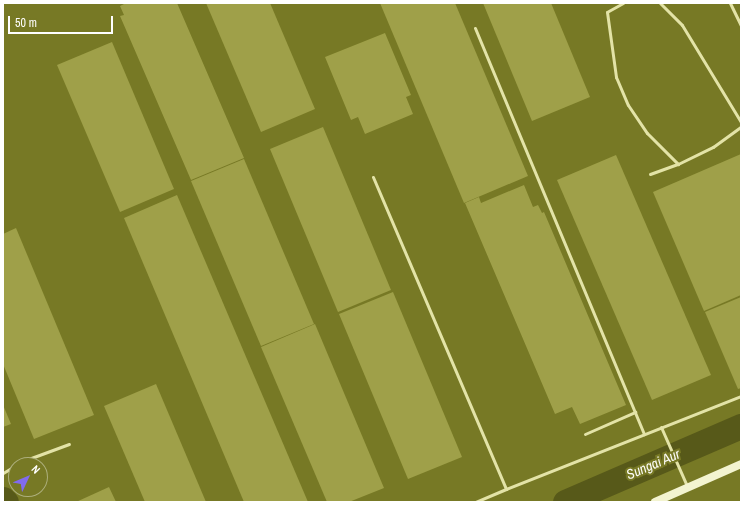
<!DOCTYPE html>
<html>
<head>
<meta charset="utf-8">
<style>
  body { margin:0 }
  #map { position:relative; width:744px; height:505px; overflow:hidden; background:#777925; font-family:"Archivo Narrow",sans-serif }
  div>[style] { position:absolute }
  .river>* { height:25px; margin:-12.5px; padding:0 12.5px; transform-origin:12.5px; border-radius:12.5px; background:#575919 }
  .building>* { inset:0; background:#9fa049 }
  .lane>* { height:3px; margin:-1.5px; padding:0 1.5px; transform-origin:1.5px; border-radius:1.5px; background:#e3e3a7 }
  .secondary>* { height:8px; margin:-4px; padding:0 4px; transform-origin:4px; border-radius:4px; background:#f3f4d0 }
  span { translate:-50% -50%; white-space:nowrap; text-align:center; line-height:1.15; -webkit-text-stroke:4px #777925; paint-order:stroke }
  .water-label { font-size:14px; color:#fdfdf7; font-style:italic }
  .frame { position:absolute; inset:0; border:4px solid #fff; pointer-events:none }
  .north { position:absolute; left:8px; top:457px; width:40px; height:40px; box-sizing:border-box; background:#777925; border:1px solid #adaf7c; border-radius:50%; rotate:46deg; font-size:11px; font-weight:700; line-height:16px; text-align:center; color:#fff }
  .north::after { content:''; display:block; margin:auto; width:14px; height:18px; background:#816bed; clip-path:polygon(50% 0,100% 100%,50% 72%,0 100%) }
  .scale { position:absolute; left:8px; top:16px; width:105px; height:18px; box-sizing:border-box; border:2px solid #fff; border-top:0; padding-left:5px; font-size:12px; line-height:14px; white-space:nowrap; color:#fff; -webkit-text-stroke:3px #777925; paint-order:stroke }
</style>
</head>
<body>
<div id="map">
  <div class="river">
    <div style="left:3px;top:499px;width:4px;rotate:45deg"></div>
    <div style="left:565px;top:502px;width:192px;rotate:-23.4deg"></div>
  </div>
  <div class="building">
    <div style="clip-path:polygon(126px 3px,177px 3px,244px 158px,191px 180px,120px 16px,124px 15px,120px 6px)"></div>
    <div style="clip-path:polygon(206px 3px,270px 3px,315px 109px,261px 132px)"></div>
    <div style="clip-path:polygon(380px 3px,455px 3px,528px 176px,464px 203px)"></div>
    <div style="clip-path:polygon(483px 3px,551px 3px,590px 97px,532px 121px)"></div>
    <div style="clip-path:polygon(385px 33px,411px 95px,406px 97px,413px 114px,365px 134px,358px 117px,351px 120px,325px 57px)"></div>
    <div style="clip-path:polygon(112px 42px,174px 189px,120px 212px,57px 65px)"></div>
    <div style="clip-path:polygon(323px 127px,391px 290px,338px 312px,270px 149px)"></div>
    <div style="clip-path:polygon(741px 154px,741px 295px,704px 311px,653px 192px)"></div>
    <div style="clip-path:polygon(616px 155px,711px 375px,652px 400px,557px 180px)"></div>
    <div style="clip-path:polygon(244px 159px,314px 324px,261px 346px,191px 181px)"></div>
    <div style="clip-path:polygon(524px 185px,533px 207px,538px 205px,542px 213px,544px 212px,626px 405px,580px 424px,572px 407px,555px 414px,465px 203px,479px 197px,481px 203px)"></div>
    <div style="clip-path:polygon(177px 195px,308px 502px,244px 502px,124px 218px)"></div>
    <div style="clip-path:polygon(16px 228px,94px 415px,34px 439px,3px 364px,3px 234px)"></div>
    <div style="clip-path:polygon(393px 292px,462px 457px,408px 479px,339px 314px)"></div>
    <div style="clip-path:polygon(741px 297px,741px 388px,738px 389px,705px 312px)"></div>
    <div style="clip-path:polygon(315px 324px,384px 488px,349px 502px,327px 502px,261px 347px)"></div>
    <div style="clip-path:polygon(156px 384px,206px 502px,145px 502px,104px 406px)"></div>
    <div style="clip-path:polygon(3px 405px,11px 424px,3px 427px)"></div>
    <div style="clip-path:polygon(109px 487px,116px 502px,76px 502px)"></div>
  </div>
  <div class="lane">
    <div style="left:623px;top:3px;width:18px;rotate:151deg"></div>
    <div style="left:607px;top:12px;width:66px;rotate:82.1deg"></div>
    <div style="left:616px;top:77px;width:30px;rotate:67deg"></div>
    <div style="left:628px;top:105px;width:34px;rotate:56deg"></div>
    <div style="left:647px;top:133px;width:44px;rotate:45deg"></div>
    <div style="left:678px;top:164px;width:39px;rotate:-26deg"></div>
    <div style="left:713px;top:147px;width:34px;rotate:-36deg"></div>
    <div style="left:660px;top:3px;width:31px;rotate:45deg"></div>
    <div style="left:682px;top:25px;width:114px;rotate:58.7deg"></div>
    <div style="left:730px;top:3px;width:25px;rotate:64deg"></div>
    <div style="left:475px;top:28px;width:440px;rotate:67.4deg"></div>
    <div style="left:650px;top:174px;width:30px;rotate:-20deg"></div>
    <div style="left:373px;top:177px;width:339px;rotate:66.9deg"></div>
    <div style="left:506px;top:489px;width:33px;rotate:157deg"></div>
    <div style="left:661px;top:427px;width:64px;rotate:66.2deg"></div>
    <div style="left:585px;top:434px;width:55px;rotate:-23.7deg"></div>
    <div style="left:3px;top:473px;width:23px;rotate:-31deg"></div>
    <div style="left:23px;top:461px;width:49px;rotate:-20.3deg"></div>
    <div style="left:506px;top:489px;width:253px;rotate:-21.6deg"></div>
  </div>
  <div class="secondary">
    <div style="left:655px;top:502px;width:94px;rotate:-23.8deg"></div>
  </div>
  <div class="water-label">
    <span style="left:653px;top:464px;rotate:-23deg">Sungai Aur</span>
  </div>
  <div class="frame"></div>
  <div class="north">N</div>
  <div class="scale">50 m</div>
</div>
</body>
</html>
